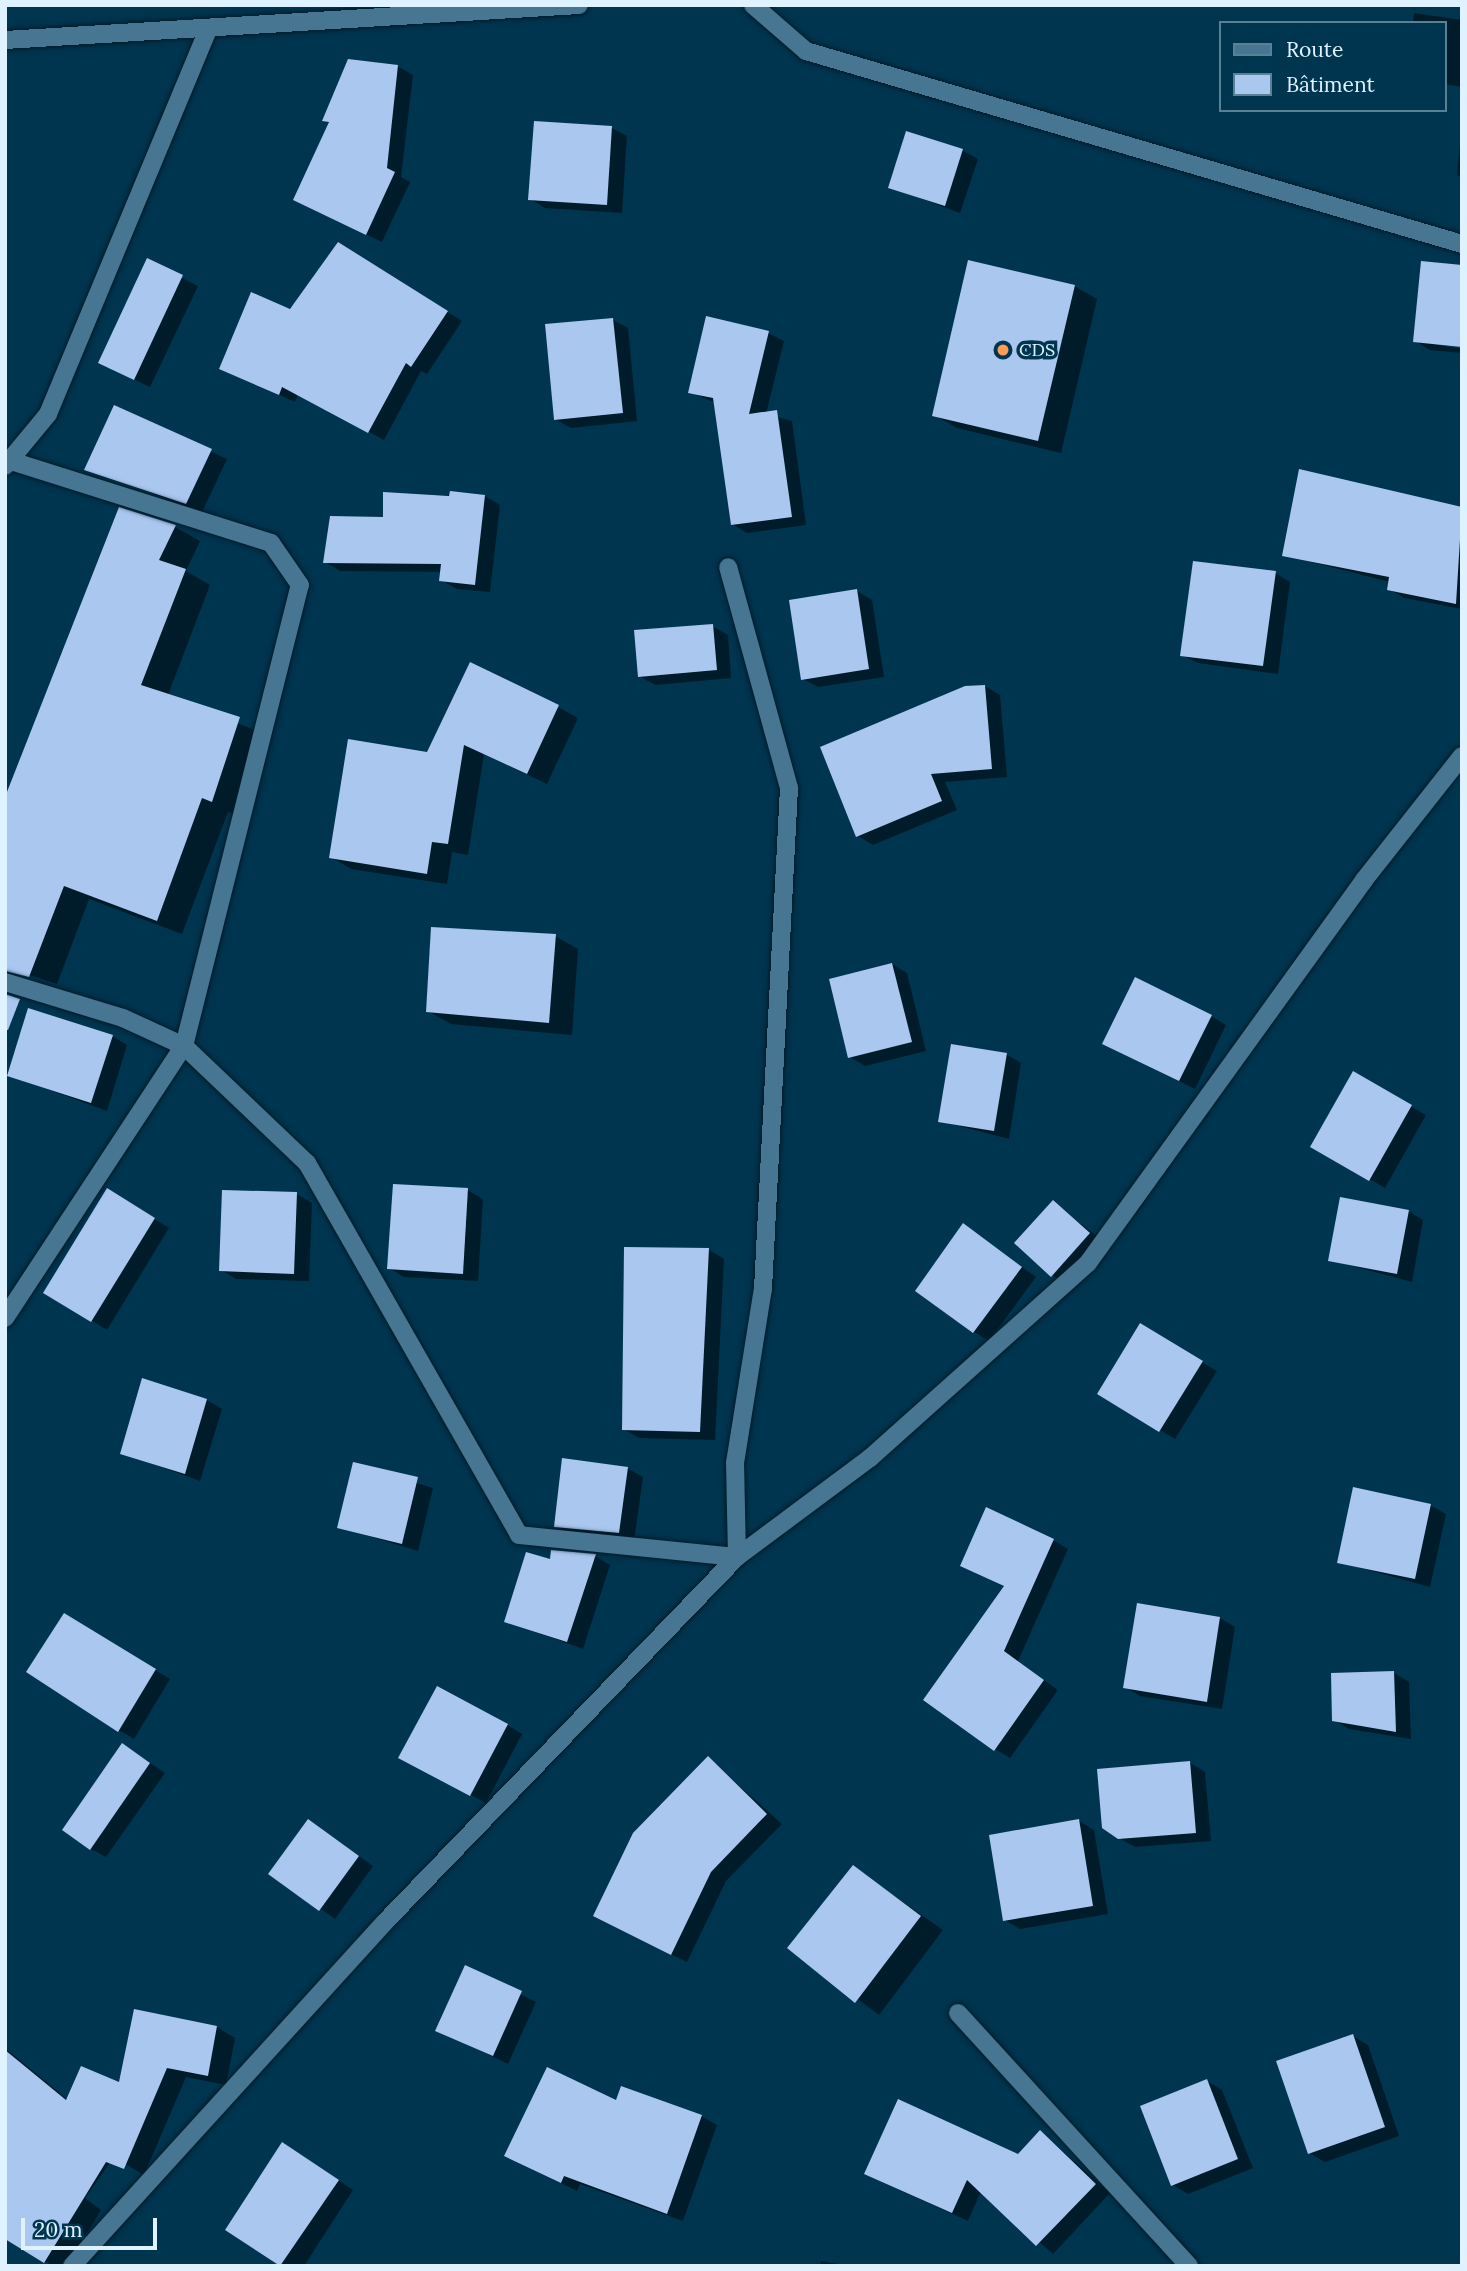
<!DOCTYPE html>
<html>
<head>
<meta charset="utf-8">
<style>
  body { margin:0 }
  #map { position:relative; width:1467px; height:2271px; overflow:hidden; background:#00354f; font-family:Lora,serif }
  div>[style] { position:absolute }
  .shadow>* { inset:0; background:#0007 }
  .building>* { inset:0; background:#aac7ef }
  .roads { filter:drop-shadow(0 0 2px #031b29) drop-shadow(0 0 2px #031b29) }
  .minor>* { height:18px; margin:-9px; padding:0 9px; transform-origin:9px; border-radius:9px; background:#477693 }
  .dots>* { width:19px; height:19px; translate:-50% -50%; box-sizing:border-box; border:4px solid #00354f; border-radius:50% }
  span { translate:-50% -50%; white-space:nowrap; text-align:center; line-height:1.15; -webkit-text-stroke:7px #00354f; paint-order:stroke }
  .poi-label { font-size:18px; color:#def2ff }
  .left { translate:0 -50%; text-align:left }
  .frame { position:absolute; inset:0; border:7px solid #def2ff; pointer-events:none }
  .legend { position:absolute; left:1219px; top:21px; width:228px; height:91px; box-sizing:border-box; background:#00354f; border:2px solid #598195; margin:0; padding:9px 12px; list-style:none; font-size:21px; color:#def2ff }
  .legend li { display:flex; align-items:center; gap:14px; height:35px }
  .legend b { width:35px; border:2px solid #598195 }
  .scale { position:absolute; left:21px; top:2218px; width:136px; height:32px; box-sizing:border-box; border:4px solid #def2ff; border-top:0; padding-left:9px; font-size:21px; line-height:24px; white-space:nowrap; color:#def2ff; -webkit-text-stroke:5px #00354f; paint-order:stroke }
</style>
</head>
<body>
<div id="map">
  <div class="shadow">
    <div style="clip-path:polygon(1414px 13px,1462px 20px,1462px 87px,1444px 84px,1444px 23px,1413px 23px)"></div>
    <div style="clip-path:polygon(397px 66px,413px 75px,401px 177px,410px 182px,382px 242px,311px 208px,330px 124px,325px 120px)"></div>
    <div style="clip-path:polygon(535px 123px,612px 128px,627px 136px,622px 213px,545px 208px,530px 199px)"></div>
    <div style="clip-path:polygon(1462px 124px,1462px 178px,1457px 175px)"></div>
    <div style="clip-path:polygon(962px 150px,978px 159px,960px 213px,890px 187px)"></div>
    <div style="clip-path:polygon(353px 253px,462px 321px,427px 374px,421px 371px,384px 440px,298px 394px,295px 402px,221px 368px)"></div>
    <div style="clip-path:polygon(148px 261px,198px 286px,150px 387px,116px 371px)"></div>
    <div style="clip-path:polygon(1074px 286px,1097px 299px,1061px 453px,957px 428px,934px 415px)"></div>
    <div style="clip-path:polygon(613px 320px,628px 328px,637px 421px,571px 428px,555px 419px)"></div>
    <div style="clip-path:polygon(768px 333px,784px 341px,766px 414px,792px 421px,806px 525px,747px 533px,732px 524px,716px 403px,690px 392px)"></div>
    <div style="clip-path:polygon(1415px 341px,1462px 349px,1462px 353px,1430px 350px)"></div>
    <div style="clip-path:polygon(115px 407px,227px 459px,202px 512px,86px 469px)"></div>
    <div style="clip-path:polygon(385px 494px,485px 496px,500px 505px,490px 592px,457px 589px,441px 580px,442px 572px,340px 571px,325px 562px,385px 519px)"></div>
    <div style="clip-path:polygon(1462px 508px,1462px 609px,1404px 598px,1389px 589px,1390px 582px,1284px 555px)"></div>
    <div style="clip-path:polygon(175px 527px,200px 541px,186px 571px,210px 585px,168px 695px,265px 734px,238px 815px,228px 812px,182px 934px,89px 899px,57px 984px,5px 967px,5px 802px)"></div>
    <div style="clip-path:polygon(1275px 573px,1290px 582px,1278px 674px,1198px 663px,1182px 655px)"></div>
    <div style="clip-path:polygon(857px 591px,872px 600px,884px 677px,818px 687px,803px 679px)"></div>
    <div style="clip-path:polygon(712px 626px,728px 635px,731px 678px,655px 685px,639px 676px)"></div>
    <div style="clip-path:polygon(985px 686px,1000px 695px,1007px 777px,945px 782px,957px 810px,873px 845px,858px 836px)"></div>
    <div style="clip-path:polygon(558px 707px,578px 718px,547px 784px,484px 754px,468px 855px,452px 852px,447px 884px,351px 869px,331px 857px,428px 754px)"></div>
    <div style="clip-path:polygon(555px 936px,578px 949px,572px 1035px,451px 1024px,428px 1011px)"></div>
    <div style="clip-path:polygon(892px 964px,907px 973px,926px 1051px,865px 1066px,850px 1057px)"></div>
    <div style="clip-path:polygon(1211px 1016px,1226px 1025px,1195px 1089px,1120px 1052px)"></div>
    <div style="clip-path:polygon(112px 1036px,127px 1045px,107px 1111px,9px 1075px)"></div>
    <div style="clip-path:polygon(1006px 1054px,1021px 1063px,1009px 1139px,940px 1121px)"></div>
    <div style="clip-path:polygon(1353px 1073px,1426px 1115px,1385px 1188px,1312px 1146px)"></div>
    <div style="clip-path:polygon(467px 1190px,483px 1199px,478px 1281px,404px 1277px,389px 1268px)"></div>
    <div style="clip-path:polygon(297px 1194px,312px 1203px,309px 1281px,236px 1279px,221px 1270px)"></div>
    <div style="clip-path:polygon(122px 1199px,169px 1228px,107px 1330px,45px 1292px)"></div>
    <div style="clip-path:polygon(1053px 1202px,1104px 1242px,1067px 1284px,1052px 1275px)"></div>
    <div style="clip-path:polygon(1408px 1211px,1423px 1220px,1412px 1282px,1330px 1260px)"></div>
    <div style="clip-path:polygon(963px 1225px,1036px 1277px,989px 1341px,974px 1332px)"></div>
    <div style="clip-path:polygon(709px 1250px,724px 1259px,715px 1440px,639px 1438px,624px 1429px)"></div>
    <div style="clip-path:polygon(1140px 1326px,1217px 1371px,1175px 1439px,1100px 1393px)"></div>
    <div style="clip-path:polygon(207px 1400px,222px 1409px,200px 1481px,122px 1453px)"></div>
    <div style="clip-path:polygon(354px 1464px,433px 1488px,418px 1551px,339px 1527px)"></div>
    <div style="clip-path:polygon(627px 1468px,643px 1477px,634px 1541px,571px 1535px,555px 1526px)"></div>
    <div style="clip-path:polygon(1430px 1505px,1446px 1514px,1430px 1587px,1339px 1562px)"></div>
    <div style="clip-path:polygon(1053px 1540px,1068px 1549px,1018px 1661px,1058px 1690px,1010px 1758px,995px 1749px,1005px 1587px,962px 1565px)"></div>
    <div style="clip-path:polygon(595px 1556px,610px 1565px,583px 1649px,506px 1621px)"></div>
    <div style="clip-path:polygon(64px 1615px,170px 1679px,134px 1739px,119px 1730px)"></div>
    <div style="clip-path:polygon(1220px 1618px,1235px 1627px,1222px 1709px,1140px 1696px,1125px 1687px)"></div>
    <div style="clip-path:polygon(1394px 1673px,1409px 1682px,1411px 1739px,1349px 1729px,1334px 1720px)"></div>
    <div style="clip-path:polygon(507px 1725px,522px 1734px,486px 1803px,416px 1766px)"></div>
    <div style="clip-path:polygon(123px 1745px,165px 1773px,106px 1857px,91px 1849px)"></div>
    <div style="clip-path:polygon(708px 1758px,782px 1824px,726px 1881px,687px 1962px,610px 1924px)"></div>
    <div style="clip-path:polygon(1190px 1763px,1205px 1772px,1211px 1841px,1135px 1847px,1119px 1838px)"></div>
    <div style="clip-path:polygon(309px 1821px,373px 1866px,335px 1919px,271px 1873px)"></div>
    <div style="clip-path:polygon(1079px 1821px,1094px 1830px,1108px 1914px,1020px 1929px,1005px 1920px)"></div>
    <div style="clip-path:polygon(853px 1867px,943px 1930px,879px 2015px,789px 1947px)"></div>
    <div style="clip-path:polygon(466px 1967px,536px 2002px,508px 2064px,438px 2030px)"></div>
    <div style="clip-path:polygon(135px 2011px,217px 2027px,235px 2038px,226px 2085px,186px 2077px,144px 2175px,114px 2157px,85px 2198px,101px 2210px,67px 2266px,53px 2266px,5px 2237px,5px 2048px,68px 2100px,120px 2084px)"></div>
    <div style="clip-path:polygon(1353px 2036px,1368px 2045px,1399px 2136px,1325px 2162px,1309px 2153px)"></div>
    <div style="clip-path:polygon(1207px 2081px,1222px 2090px,1253px 2168px,1188px 2194px,1173px 2185px)"></div>
    <div style="clip-path:polygon(701px 2116px,717px 2125px,683px 2221px,580px 2184px,577px 2191px,522px 2164px)"></div>
    <div style="clip-path:polygon(1041px 2132px,1110px 2193px,1053px 2254px,981px 2191px,968px 2221px,882px 2182px,1018px 2156px)"></div>
    <div style="clip-path:polygon(298px 2153px,353px 2190px,304px 2266px,283px 2266px,233px 2233px)"></div>
    <div style="clip-path:polygon(821px 2261px,849px 2266px,820px 2266px)"></div>
  </div>
  <div class="building">
    <div style="clip-path:polygon(348px 59px,398px 65px,387px 168px,395px 172px,366px 235px,293px 200px,329px 122px,322px 121px)"></div>
    <div style="clip-path:polygon(534px 121px,612px 126px,607px 205px,528px 200px)"></div>
    <div style="clip-path:polygon(906px 131px,963px 149px,945px 206px,888px 188px)"></div>
    <div style="clip-path:polygon(338px 242px,448px 311px,411px 367px,406px 363px,368px 433px,282px 387px,279px 395px,219px 369px,251px 292px,290px 309px)"></div>
    <div style="clip-path:polygon(147px 258px,183px 275px,134px 380px,98px 363px)"></div>
    <div style="clip-path:polygon(968px 260px,1075px 285px,1038px 441px,932px 416px)"></div>
    <div style="clip-path:polygon(1421px 261px,1462px 265px,1462px 347px,1413px 342px)"></div>
    <div style="clip-path:polygon(706px 316px,769px 331px,749px 414px,777px 410px,792px 517px,731px 525px,713px 398px,688px 393px)"></div>
    <div style="clip-path:polygon(613px 318px,623px 413px,554px 420px,545px 324px)"></div>
    <div style="clip-path:polygon(114px 405px,212px 449px,186px 504px,84px 470px)"></div>
    <div style="clip-path:polygon(1299px 469px,1462px 507px,1456px 604px,1387px 590px,1389px 577px,1282px 556px)"></div>
    <div style="clip-path:polygon(450px 491px,485px 495px,475px 585px,439px 581px,441px 564px,323px 563px,330px 516px,383px 517px,383px 492px,449px 496px)"></div>
    <div style="clip-path:polygon(119px 507px,176px 525px,159px 560px,186px 569px,141px 685px,240px 717px,212px 802px,202px 798px,157px 921px,64px 886px,29px 977px,5px 971px,5px 797px)"></div>
    <div style="clip-path:polygon(1193px 561px,1276px 571px,1263px 666px,1180px 656px)"></div>
    <div style="clip-path:polygon(857px 589px,869px 669px,801px 680px,789px 600px)"></div>
    <div style="clip-path:polygon(713px 624px,717px 670px,638px 677px,634px 630px)"></div>
    <div style="clip-path:polygon(470px 662px,559px 705px,527px 774px,464px 745px,448px 844px,432px 842px,427px 874px,329px 858px,348px 739px,427px 752px)"></div>
    <div style="clip-path:polygon(985px 685px,992px 769px,931px 774px,942px 801px,856px 837px,820px 747px,965px 686px)"></div>
    <div style="clip-path:polygon(431px 927px,556px 934px,549px 1023px,426px 1012px)"></div>
    <div style="clip-path:polygon(892px 963px,912px 1042px,848px 1058px,829px 979px)"></div>
    <div style="clip-path:polygon(1135px 977px,1212px 1015px,1179px 1081px,1102px 1044px)"></div>
    <div style="clip-path:polygon(5px 994px,20px 999px,8px 1030px,5px 1029px)"></div>
    <div style="clip-path:polygon(28px 1008px,113px 1035px,91px 1103px,7px 1076px)"></div>
    <div style="clip-path:polygon(951px 1044px,1007px 1053px,994px 1131px,938px 1122px)"></div>
    <div style="clip-path:polygon(1353px 1071px,1412px 1105px,1369px 1181px,1310px 1147px)"></div>
    <div style="clip-path:polygon(393px 1184px,468px 1188px,463px 1274px,387px 1269px)"></div>
    <div style="clip-path:polygon(107px 1188px,155px 1218px,91px 1322px,43px 1293px)"></div>
    <div style="clip-path:polygon(222px 1190px,297px 1192px,294px 1274px,219px 1271px)"></div>
    <div style="clip-path:polygon(1340px 1197px,1409px 1210px,1397px 1274px,1328px 1261px)"></div>
    <div style="clip-path:polygon(1053px 1200px,1090px 1233px,1051px 1277px,1014px 1243px)"></div>
    <div style="clip-path:polygon(963px 1223px,1022px 1267px,973px 1333px,915px 1291px)"></div>
    <div style="clip-path:polygon(624px 1247px,709px 1248px,700px 1432px,622px 1430px)"></div>
    <div style="clip-path:polygon(1140px 1323px,1203px 1361px,1159px 1432px,1097px 1394px)"></div>
    <div style="clip-path:polygon(142px 1378px,207px 1399px,185px 1474px,120px 1454px)"></div>
    <div style="clip-path:polygon(562px 1458px,628px 1467px,619px 1533px,554px 1527px)"></div>
    <div style="clip-path:polygon(353px 1462px,418px 1477px,402px 1544px,337px 1528px)"></div>
    <div style="clip-path:polygon(1353px 1487px,1431px 1504px,1415px 1579px,1337px 1563px)"></div>
    <div style="clip-path:polygon(986px 1507px,1054px 1539px,1004px 1651px,1044px 1680px,994px 1751px,923px 1700px,1004px 1586px,960px 1566px)"></div>
    <div style="clip-path:polygon(551px 1550px,596px 1554px,567px 1642px,504px 1622px,526px 1552px,550px 1559px)"></div>
    <div style="clip-path:polygon(1137px 1603px,1220px 1617px,1207px 1702px,1123px 1688px)"></div>
    <div style="clip-path:polygon(64px 1613px,156px 1669px,118px 1732px,26px 1672px)"></div>
    <div style="clip-path:polygon(1394px 1671px,1396px 1732px,1332px 1721px,1331px 1673px)"></div>
    <div style="clip-path:polygon(437px 1686px,508px 1724px,470px 1796px,398px 1758px)"></div>
    <div style="clip-path:polygon(122px 1743px,150px 1763px,90px 1850px,62px 1830px)"></div>
    <div style="clip-path:polygon(708px 1756px,767px 1814px,711px 1872px,671px 1955px,593px 1916px,633px 1833px)"></div>
    <div style="clip-path:polygon(1190px 1761px,1196px 1833px,1118px 1839px,1102px 1828px,1097px 1769px)"></div>
    <div style="clip-path:polygon(308px 1819px,359px 1856px,319px 1911px,268px 1874px)"></div>
    <div style="clip-path:polygon(1079px 1819px,1093px 1906px,1003px 1921px,989px 1835px)"></div>
    <div style="clip-path:polygon(853px 1865px,921px 1916px,855px 2003px,787px 1948px)"></div>
    <div style="clip-path:polygon(465px 1965px,522px 1991px,493px 2056px,435px 2031px)"></div>
    <div style="clip-path:polygon(134px 2009px,217px 2026px,208px 2076px,167px 2068px,124px 2169px,106px 2162px,44px 2263px,5px 2239px,5px 2050px,66px 2100px,81px 2066px,119px 2082px)"></div>
    <div style="clip-path:polygon(1353px 2034px,1385px 2127px,1308px 2154px,1276px 2061px)"></div>
    <div style="clip-path:polygon(547px 2067px,616px 2100px,621px 2086px,702px 2115px,667px 2214px,564px 2176px,561px 2183px,504px 2156px)"></div>
    <div style="clip-path:polygon(1207px 2079px,1238px 2159px,1171px 2186px,1140px 2106px)"></div>
    <div style="clip-path:polygon(898px 2099px,1018px 2154px,1040px 2130px,1096px 2184px,1036px 2246px,967px 2180px,952px 2213px,864px 2174px)"></div>
    <div style="clip-path:polygon(282px 2142px,339px 2180px,280px 2266px,225px 2230px)"></div>
  </div>
  <div class="roads">
    <div class="minor">
      <div style="left:753px;top:5px;width:70px;rotate:41deg"></div>
      <div style="left:806px;top:51px;width:684px;rotate:16.39deg"></div>
      <div style="left:5px;top:40px;width:575px;rotate:-3.49deg"></div>
      <div style="left:5px;top:466px;width:67px;rotate:-50.4deg"></div>
      <div style="left:48px;top:414px;width:414px;rotate:-67.4deg"></div>
      <div style="left:5px;top:982px;width:123px;rotate:17deg"></div>
      <div style="left:123px;top:1018px;width:67px;rotate:24.7deg"></div>
      <div style="left:184px;top:1046px;width:170px;rotate:43.6deg"></div>
      <div style="left:307px;top:1163px;width:428px;rotate:60.3deg"></div>
      <div style="left:519px;top:1535px;width:219px;rotate:5.8deg"></div>
      <div style="left:737px;top:1557px;width:94px;rotate:-91.2deg"></div>
      <div style="left:735px;top:1463px;width:176px;rotate:-80.9deg"></div>
      <div style="left:763px;top:1289px;width:502px;rotate:-87.03deg"></div>
      <div style="left:789px;top:788px;width:229px;rotate:-105.4deg"></div>
      <div style="left:5px;top:1318px;width:326px;rotate:-56.7deg"></div>
      <div style="left:184px;top:1046px;width:475px;rotate:-75.9deg"></div>
      <div style="left:300px;top:585px;width:51px;rotate:-124.6deg"></div>
      <div style="left:271px;top:543px;width:273px;rotate:-162.5deg"></div>
      <div style="left:958px;top:2013px;width:343px;rotate:47.6deg"></div>
      <div style="left:72px;top:2266px;width:464px;rotate:-47.7deg"></div>
      <div style="left:384px;top:1923px;width:508px;rotate:-46.04deg"></div>
      <div style="left:737px;top:1557px;width:166px;rotate:-36.7deg"></div>
      <div style="left:870px;top:1458px;width:292px;rotate:-41.8deg"></div>
      <div style="left:1088px;top:1263px;width:472px;rotate:-54.2deg"></div>
      <div style="left:1364px;top:880px;width:158px;rotate:-51.7deg"></div>
    </div>
  </div>
  <div class="dots">
    <div style="left:1003px;top:350px;background:#fc9d53"></div>
  </div>
  <div class="poi-label">
    <span class="left" style="left:1019px;top:350px">CDS</span>
  </div>
  <div class="frame"></div>
  <ul class="legend">
  <li><b style="height:9px;background:#477693"></b>Route</li>
  <li><b style="height:19px;background:#aac7ef"></b>Bâtiment</li>
  </ul>
  <div class="scale">20 m</div>
</div>
</body>
</html>
